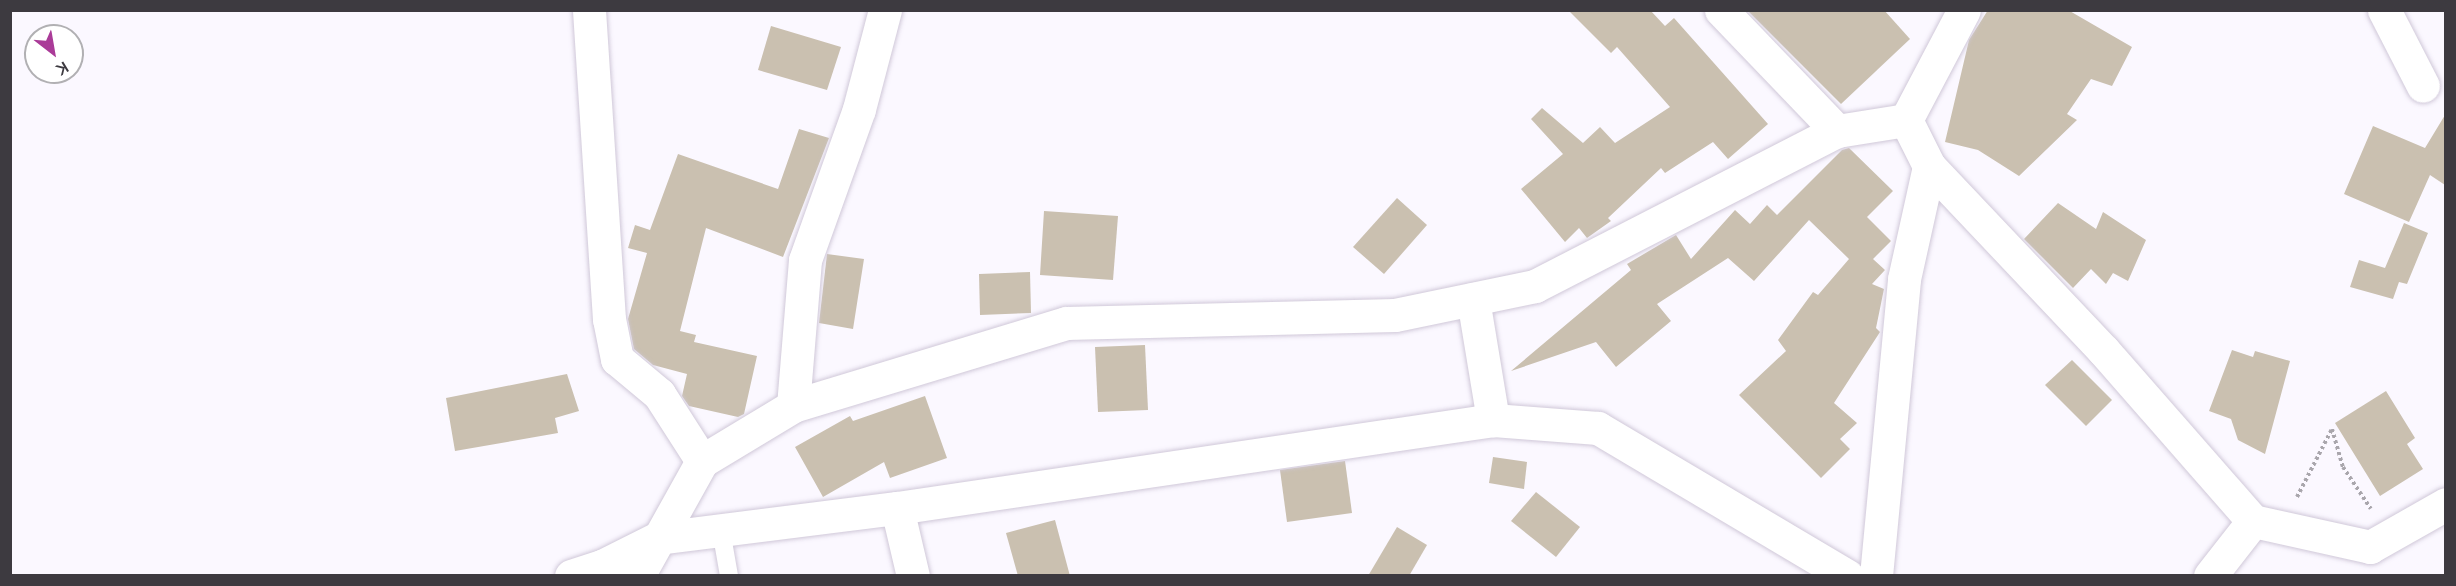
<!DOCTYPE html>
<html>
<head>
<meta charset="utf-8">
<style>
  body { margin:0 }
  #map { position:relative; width:2456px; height:586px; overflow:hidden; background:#fbf8ff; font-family:"Nunito Sans",sans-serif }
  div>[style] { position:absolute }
  .building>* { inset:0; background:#cac0b0 }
  .path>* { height:4px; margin-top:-2px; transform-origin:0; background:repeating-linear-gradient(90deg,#a9a6ac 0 3px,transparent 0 6px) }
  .roads { filter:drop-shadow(0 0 2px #d0c8d9) drop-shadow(0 0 2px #d0c8d9) }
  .service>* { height:18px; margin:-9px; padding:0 9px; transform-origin:9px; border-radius:9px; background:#fff }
  .minor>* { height:33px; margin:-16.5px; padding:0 16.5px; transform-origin:16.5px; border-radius:16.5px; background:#fff }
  span { translate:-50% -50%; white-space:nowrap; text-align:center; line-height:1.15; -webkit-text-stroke:5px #fff; paint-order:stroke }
  .frame { position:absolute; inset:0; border:12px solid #3d3a40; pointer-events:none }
  .north { position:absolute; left:24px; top:24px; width:60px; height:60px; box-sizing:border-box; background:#fff; border:2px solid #b1b0b3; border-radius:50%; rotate:149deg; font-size:16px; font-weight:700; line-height:24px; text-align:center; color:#3d3a40 }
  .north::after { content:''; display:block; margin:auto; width:21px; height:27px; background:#aa3b98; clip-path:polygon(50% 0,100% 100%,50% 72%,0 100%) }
</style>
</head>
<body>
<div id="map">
  <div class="building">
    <div style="clip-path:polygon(1568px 10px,1650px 10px,1665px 26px,1674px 18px,1768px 124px,1728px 159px,1713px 142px,1665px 173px,1661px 168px,1608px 218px,1611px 221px,1587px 238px,1579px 228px,1565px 242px,1521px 189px,1563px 154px,1531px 119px,1542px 108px,1583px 143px,1600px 127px,1615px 143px,1670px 107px,1617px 47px,1611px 53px)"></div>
    <div style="clip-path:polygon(1747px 10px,1884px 10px,1910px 39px,1841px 104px)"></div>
    <div style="clip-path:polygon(1988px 10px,2068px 10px,2132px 47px,2112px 86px,2091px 79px,2067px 114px,2077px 120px,2019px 176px,1978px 150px,1945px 142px,1969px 40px)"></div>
    <div style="clip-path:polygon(771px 26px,841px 47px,827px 90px,758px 70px)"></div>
    <div style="clip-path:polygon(2445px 115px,2445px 185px,2430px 175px,2409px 222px,2344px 194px,2373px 126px,2425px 148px)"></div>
    <div style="clip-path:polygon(799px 129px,829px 138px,783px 257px,706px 228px,680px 331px,696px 335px,694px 342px,757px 356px,744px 414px,738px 417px,689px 406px,682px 396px,687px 374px,653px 365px,634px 349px,628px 319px,647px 253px,628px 248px,635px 225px,650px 230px,678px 154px,778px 189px)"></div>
    <div style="clip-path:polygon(1849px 148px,1893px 191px,1867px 217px,1891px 241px,1873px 259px,1885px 270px,1872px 284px,1884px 289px,1876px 328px,1880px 332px,1834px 403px,1857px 423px,1840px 439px,1850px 449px,1821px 478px,1739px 395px,1786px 351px,1778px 340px,1813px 292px,1818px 295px,1849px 259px,1809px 220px,1754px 281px,1728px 258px,1657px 304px,1671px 321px,1616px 367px,1596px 342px,1511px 371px,1631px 270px,1627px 264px,1676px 235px,1691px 259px,1735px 210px,1750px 224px,1767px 205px,1777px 215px,1842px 150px)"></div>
    <div style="clip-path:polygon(1397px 198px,1427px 225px,1384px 274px,1353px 247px)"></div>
    <div style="clip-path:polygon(2058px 203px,2096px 229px,2103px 212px,2146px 240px,2128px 281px,2113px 273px,2106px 284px,2091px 269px,2073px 288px,2024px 239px)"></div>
    <div style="clip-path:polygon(1044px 211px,1118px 216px,1113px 280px,1040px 275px)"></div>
    <div style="clip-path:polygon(2404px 223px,2428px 233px,2407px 284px,2399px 282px,2393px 299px,2350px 287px,2359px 260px,2385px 268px)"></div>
    <div style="clip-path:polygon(827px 254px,864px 259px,853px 329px,819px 323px)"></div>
    <div style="clip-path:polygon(1030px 272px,1031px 313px,980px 315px,979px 274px)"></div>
    <div style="clip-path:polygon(1145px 345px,1148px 410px,1098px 412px,1095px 347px)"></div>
    <div style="clip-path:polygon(2232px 350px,2253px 357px,2255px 351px,2290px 361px,2265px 454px,2238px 440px,2231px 419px,2209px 411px)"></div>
    <div style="clip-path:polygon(2072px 360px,2112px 400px,2086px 426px,2045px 385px)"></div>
    <div style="clip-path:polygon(567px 374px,579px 411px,555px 418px,558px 433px,455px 451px,446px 398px)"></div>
    <div style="clip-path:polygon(2386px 391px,2415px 438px,2407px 444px,2423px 469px,2380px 496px,2335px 423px)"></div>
    <div style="clip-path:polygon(925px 396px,947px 458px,890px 478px,884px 462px,823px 497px,795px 447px,850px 416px,853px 421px)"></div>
    <div style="clip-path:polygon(1493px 457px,1527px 462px,1524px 489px,1489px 483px)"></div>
    <div style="clip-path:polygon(1345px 461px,1352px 513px,1287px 522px,1280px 470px)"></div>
    <div style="clip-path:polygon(1536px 492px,1580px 527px,1556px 557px,1511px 521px)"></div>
    <div style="clip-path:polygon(1055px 520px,1070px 576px,1018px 576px,1006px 533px)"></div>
    <div style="clip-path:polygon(1397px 527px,1427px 545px,1409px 576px,1368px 576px)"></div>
  </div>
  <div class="path">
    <div style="left:2332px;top:429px;width:40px;rotate:74deg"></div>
    <div style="left:2343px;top:467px;width:50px;rotate:56.3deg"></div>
    <div style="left:2297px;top:497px;width:76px;rotate:-62.8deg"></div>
  </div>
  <div class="roads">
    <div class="service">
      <div style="left:721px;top:530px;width:47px;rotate:80.1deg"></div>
    </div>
    <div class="minor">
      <div style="left:589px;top:10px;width:310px;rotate:86.3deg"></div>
      <div style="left:609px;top:319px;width:41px;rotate:78.7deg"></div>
      <div style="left:617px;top:359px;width:55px;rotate:39.8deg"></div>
      <div style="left:659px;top:394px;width:80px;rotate:57.3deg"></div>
      <div style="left:1721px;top:10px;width:168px;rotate:46.2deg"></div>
      <div style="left:2384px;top:10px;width:85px;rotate:62.8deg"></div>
      <div style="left:1906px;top:120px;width:51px;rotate:63.4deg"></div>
      <div style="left:1929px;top:166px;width:255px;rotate:46.6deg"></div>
      <div style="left:2104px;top:351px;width:226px;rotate:48.8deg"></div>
      <div style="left:2253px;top:521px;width:120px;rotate:12.5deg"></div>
      <div style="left:2370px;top:547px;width:87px;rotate:-29.5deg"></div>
      <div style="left:1473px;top:299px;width:123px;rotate:80.6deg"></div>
      <div style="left:793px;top:406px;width:146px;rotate:-85.3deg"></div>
      <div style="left:805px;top:260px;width:160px;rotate:-70.3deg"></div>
      <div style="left:859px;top:109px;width:102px;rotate:-75.3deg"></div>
      <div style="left:897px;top:508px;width:70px;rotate:76.8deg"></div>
      <div style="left:571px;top:576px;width:33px;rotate:-18deg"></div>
      <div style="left:602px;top:566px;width:63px;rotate:-26.6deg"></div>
      <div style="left:658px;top:538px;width:241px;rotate:-7.2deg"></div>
      <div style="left:897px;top:508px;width:602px;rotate:-8.4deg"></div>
      <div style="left:1493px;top:420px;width:105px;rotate:4.4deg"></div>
      <div style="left:1598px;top:428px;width:290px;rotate:30.7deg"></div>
      <div style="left:638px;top:576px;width:132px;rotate:-60.9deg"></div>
      <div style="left:702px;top:461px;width:106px;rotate:-31.1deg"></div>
      <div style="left:793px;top:406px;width:285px;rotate:-16.9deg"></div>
      <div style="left:1066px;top:323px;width:329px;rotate:-1.4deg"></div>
      <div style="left:1395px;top:315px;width:143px;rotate:-11.7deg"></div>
      <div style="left:1535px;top:286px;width:339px;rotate:-27.2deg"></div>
      <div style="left:1837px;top:131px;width:70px;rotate:-9.1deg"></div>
      <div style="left:1906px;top:120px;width:124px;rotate:-62.2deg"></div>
      <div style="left:1876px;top:576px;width:298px;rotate:-84.6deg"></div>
      <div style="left:1904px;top:279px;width:116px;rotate:-77.5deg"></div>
      <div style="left:2210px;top:576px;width:70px;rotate:-52deg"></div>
    </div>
  </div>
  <div class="frame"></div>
  <div class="north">K</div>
</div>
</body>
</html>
